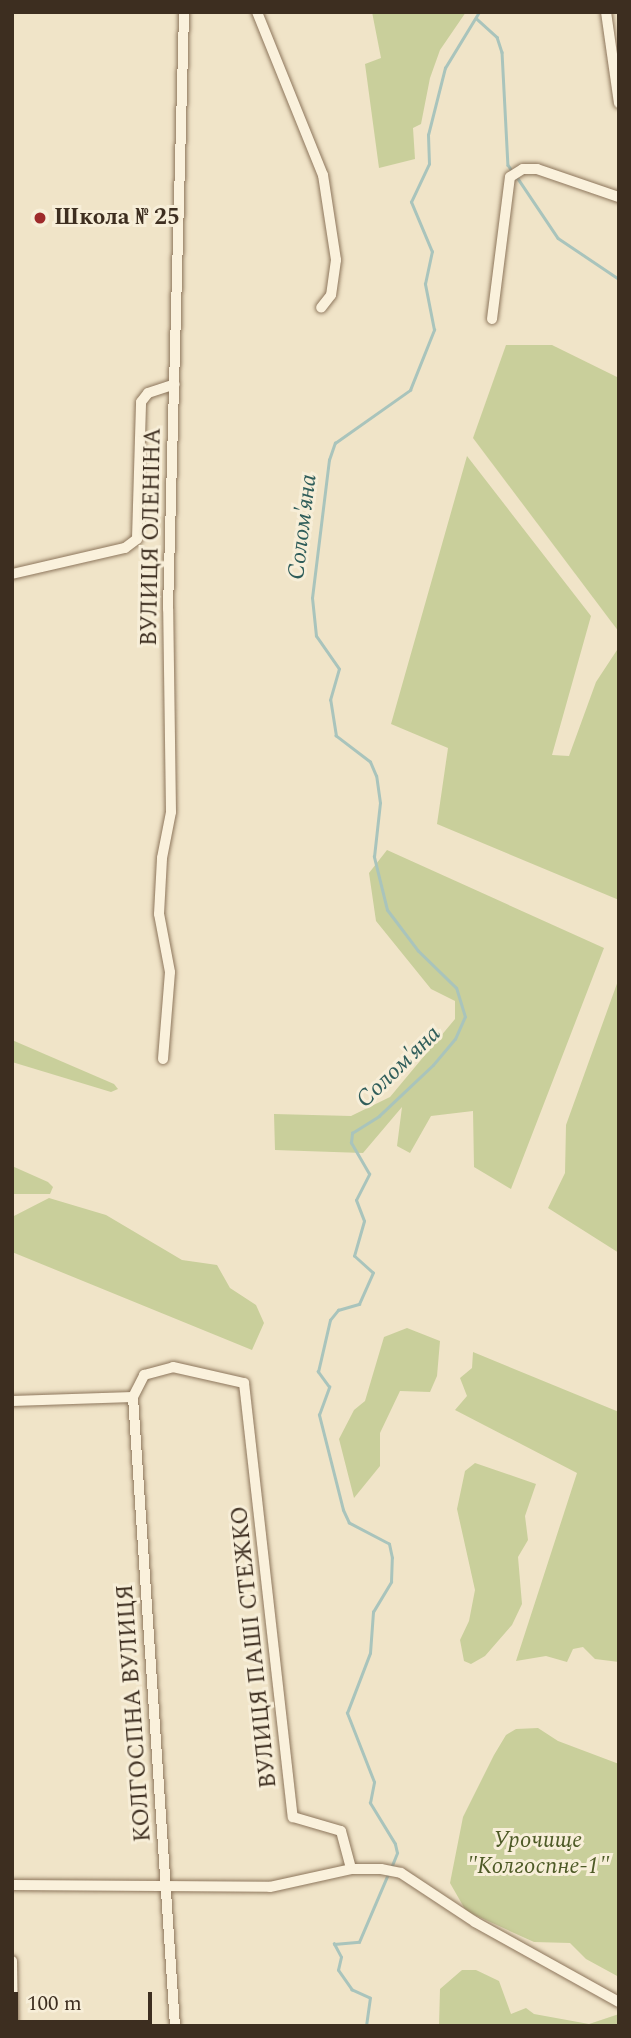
<!DOCTYPE html>
<html>
<head>
<meta charset="utf-8">
<style>
  body { margin:0 }
  #map { position:relative; width:631px; height:2038px; overflow:hidden; background:#f0e4c8; font-family:Spectral,serif }
  div>[style] { position:absolute }
  .green>* { inset:0; background:#c9cf9b }
  .stream>* { height:2.5px; margin:-1.25px; padding:0 1.25px; transform-origin:1.25px; border-radius:1.25px; background:#a9c4bc }
  .roads { filter:drop-shadow(0 0 2px #8d765c) drop-shadow(0 0 2px #8d765c) }
  .minor>* { height:10px; margin:-5px; padding:0 5px; transform-origin:5px; border-radius:5px; background:#faf1dc }
  .dots>* { width:19px; height:19px; translate:-50% -50%; box-sizing:border-box; border:4px solid #f7eed8; border-radius:50% }
  span { translate:-50% -50%; white-space:nowrap; text-align:center; line-height:1.15; -webkit-text-stroke:6px #f7eed8; paint-order:stroke }
  .poi-label { font-size:23px; color:#3d2e20; font-weight:700 }
  .left { translate:0 -50%; text-align:left }
  .street-label { font-size:23px; color:#3d2e20 }
  .park-label { font-size:23px; color:#4d5a26; font-style:italic }
  .water-label { font-size:24px; color:#2f5d5a; font-style:italic }
  .frame { position:absolute; inset:0; border:14px solid #3d2e20; pointer-events:none }
  .scale { position:absolute; left:14px; top:1992px; width:138px; height:32px; box-sizing:border-box; border:4px solid #3d2e20; border-top:0; padding-left:9px; font-size:21px; line-height:24px; white-space:nowrap; color:#3d2e20; -webkit-text-stroke:5px #f7eed8; paint-order:stroke }
</style>
</head>
<body>
<div id="map">
  <div class="green">
    <div style="clip-path:polygon(372px 12px,466px 12px,440px 50px,430px 78px,421px 124px,413px 128px,415px 159px,379px 168px,365px 64px,381px 58px)"></div>
    <div style="clip-path:polygon(506px 345px,552px 345px,619px 378px,619px 632px,473px 438px)"></div>
    <div style="clip-path:polygon(467px 456px,591px 616px,552px 755px,569px 756px,596px 682px,619px 647px,619px 900px,437px 824px,448px 748px,391px 724px)"></div>
    <div style="clip-path:polygon(387px 850px,604px 948px,511px 1189px,474px 1167px,473px 1111px,431px 1116px,410px 1153px,397px 1146px,402px 1107px,363px 1153px,275px 1150px,274px 1114px,351px 1116px,390px 1097px,455px 1019px,455px 1001px,431px 989px,376px 921px,369px 873px)"></div>
    <div style="clip-path:polygon(619px 978px,619px 1253px,548px 1208px,565px 1173px,566px 1125px)"></div>
    <div style="clip-path:polygon(12px 1040px,114px 1084px,118px 1089px,111px 1092px,12px 1062px)"></div>
    <div style="clip-path:polygon(12px 1166px,48px 1182px,53px 1187px,50px 1194px,12px 1194px)"></div>
    <div style="clip-path:polygon(49px 1198px,106px 1215px,182px 1260px,217px 1265px,230px 1288px,256px 1305px,264px 1323px,252px 1350px,12px 1252px,12px 1217px)"></div>
    <div style="clip-path:polygon(407px 1328px,440px 1341px,437px 1376px,430px 1392px,400px 1391px,380px 1433px,380px 1466px,354px 1498px,339px 1439px,354px 1410px,365px 1401px,384px 1337px)"></div>
    <div style="clip-path:polygon(473px 1352px,619px 1412px,619px 1662px,595px 1659px,583px 1647px,573px 1649px,567px 1662px,546px 1656px,516px 1661px,577px 1473px,455px 1410px,467px 1396px,460px 1378px,472px 1368px)"></div>
    <div style="clip-path:polygon(475px 1463px,536px 1484px,525px 1516px,528px 1540px,518px 1557px,522px 1604px,512px 1625px,485px 1656px,471px 1664px,464px 1661px,460px 1640px,469px 1621px,475px 1590px,457px 1509px,465px 1471px)"></div>
    <div style="clip-path:polygon(538px 1728px,558px 1741px,619px 1764px,619px 1977px,586px 1959px,570px 1943px,534px 1942px,466px 1911px,450px 1883px,463px 1817px,494px 1755px,506px 1735px,516px 1729px)"></div>
    <div style="clip-path:polygon(462px 1970px,476px 1970px,499px 1981px,511px 2014px,526px 2008px,534px 2014px,589px 2024px,619px 2014px,619px 2026px,439px 2026px,440px 1989px)"></div>
  </div>
  <div class="stream">
    <div style="left:477px;top:19px;width:27px;rotate:42deg"></div>
    <div style="left:497px;top:37px;width:16px;rotate:72deg"></div>
    <div style="left:502px;top:52px;width:113px;rotate:87deg"></div>
    <div style="left:508px;top:165px;width:9px;rotate:54deg"></div>
    <div style="left:517px;top:177px;width:73px;rotate:56.1deg"></div>
    <div style="left:558px;top:238px;width:73px;rotate:33.9deg"></div>
    <div style="left:391px;top:1868px;width:16px;rotate:-68deg"></div>
    <div style="left:397px;top:1853px;width:9px;rotate:-103deg"></div>
    <div style="left:395px;top:1844px;width:48px;rotate:-121.4deg"></div>
    <div style="left:370px;top:1803px;width:21px;rotate:-79deg"></div>
    <div style="left:374px;top:1782px;width:74px;rotate:-111.4deg"></div>
    <div style="left:347px;top:1713px;width:64px;rotate:-69deg"></div>
    <div style="left:370px;top:1653px;width:41px;rotate:-85.8deg"></div>
    <div style="left:373px;top:1612px;width:35px;rotate:-59deg"></div>
    <div style="left:391px;top:1582px;width:24px;rotate:-88deg"></div>
    <div style="left:392px;top:1558px;width:14px;rotate:-102deg"></div>
    <div style="left:389px;top:1544px;width:45px;rotate:-152.3deg"></div>
    <div style="left:349px;top:1523px;width:14px;rotate:-115deg"></div>
    <div style="left:343px;top:1510px;width:98px;rotate:-104.2deg"></div>
    <div style="left:319px;top:1415px;width:30px;rotate:-70deg"></div>
    <div style="left:329px;top:1387px;width:19px;rotate:-126deg"></div>
    <div style="left:318px;top:1372px;width:53px;rotate:-77deg"></div>
    <div style="left:330px;top:1320px;width:13px;rotate:-51deg"></div>
    <div style="left:338px;top:1310px;width:22px;rotate:-16deg"></div>
    <div style="left:359px;top:1304px;width:34px;rotate:-66deg"></div>
    <div style="left:373px;top:1273px;width:25px;rotate:-138deg"></div>
    <div style="left:354px;top:1256px;width:36px;rotate:-74deg"></div>
    <div style="left:364px;top:1221px;width:22px;rotate:-111deg"></div>
    <div style="left:356px;top:1200px;width:29px;rotate:-63deg"></div>
    <div style="left:369px;top:1174px;width:36px;rotate:-120deg"></div>
    <div style="left:351px;top:1143px;width:10px;rotate:-84deg"></div>
    <div style="left:352px;top:1133px;width:32px;rotate:-32deg"></div>
    <div style="left:379px;top:1116px;width:74px;rotate:-43.4deg"></div>
    <div style="left:433px;top:1065px;width:34px;rotate:-50deg"></div>
    <div style="left:455px;top:1039px;width:24px;rotate:-66deg"></div>
    <div style="left:465px;top:1017px;width:30px;rotate:-107deg"></div>
    <div style="left:456px;top:988px;width:53px;rotate:-135.8deg"></div>
    <div style="left:418px;top:951px;width:51px;rotate:-127.1deg"></div>
    <div style="left:387px;top:910px;width:55px;rotate:-103.8deg"></div>
    <div style="left:374px;top:857px;width:54px;rotate:-83.7deg"></div>
    <div style="left:380px;top:803px;width:27px;rotate:-98deg"></div>
    <div style="left:376px;top:776px;width:15px;rotate:-113deg"></div>
    <div style="left:370px;top:762px;width:43px;rotate:-142.6deg"></div>
    <div style="left:336px;top:736px;width:36px;rotate:-99deg"></div>
    <div style="left:330px;top:700px;width:32px;rotate:-74deg"></div>
    <div style="left:339px;top:669px;width:40px;rotate:-124.9deg"></div>
    <div style="left:316px;top:636px;width:38px;rotate:-96deg"></div>
    <div style="left:312px;top:598px;width:139px;rotate:-83deg"></div>
    <div style="left:329px;top:460px;width:18px;rotate:-71deg"></div>
    <div style="left:335px;top:443px;width:92px;rotate:-35.2deg"></div>
    <div style="left:410px;top:390px;width:65px;rotate:-68.2deg"></div>
    <div style="left:434px;top:330px;width:47px;rotate:-101.1deg"></div>
    <div style="left:425px;top:284px;width:33px;rotate:-78deg"></div>
    <div style="left:432px;top:252px;width:54px;rotate:-112.8deg"></div>
    <div style="left:411px;top:202px;width:42px;rotate:-64.7deg"></div>
    <div style="left:429px;top:164px;width:29px;rotate:-92deg"></div>
    <div style="left:428px;top:135px;width:69px;rotate:-75.8deg"></div>
    <div style="left:445px;top:68px;width:66px;rotate:-58.7deg"></div>
    <div style="left:366px;top:2026px;width:28px;rotate:-82deg"></div>
    <div style="left:370px;top:1998px;width:20px;rotate:-156deg"></div>
    <div style="left:352px;top:1990px;width:24px;rotate:-125deg"></div>
    <div style="left:338px;top:1970px;width:13px;rotate:-77deg"></div>
    <div style="left:341px;top:1957px;width:15px;rotate:-118deg"></div>
    <div style="left:334px;top:1944px;width:25px;rotate:-5deg"></div>
    <div style="left:359px;top:1942px;width:74px;rotate:-66.9deg"></div>
  </div>
  <div class="roads">
    <div class="minor">
      <div style="left:257px;top:12px;width:176px;rotate:68deg"></div>
      <div style="left:323px;top:175px;width:86px;rotate:81.3deg"></div>
      <div style="left:336px;top:260px;width:35px;rotate:98deg"></div>
      <div style="left:331px;top:295px;width:16px;rotate:128deg"></div>
      <div style="left:606px;top:12px;width:92px;rotate:81.9deg"></div>
      <div style="left:492px;top:319px;width:143px;rotate:-82.8deg"></div>
      <div style="left:510px;top:177px;width:15px;rotate:-32deg"></div>
      <div style="left:523px;top:169px;width:14px"></div>
      <div style="left:537px;top:169px;width:87px;rotate:18.9deg"></div>
      <div style="left:12px;top:574px;width:116px;rotate:-13deg"></div>
      <div style="left:125px;top:548px;width:15px;rotate:-37deg"></div>
      <div style="left:137px;top:539px;width:137px;rotate:-88.3deg"></div>
      <div style="left:141px;top:402px;width:11px;rotate:-52deg"></div>
      <div style="left:148px;top:393px;width:28px;rotate:-18deg"></div>
      <div style="left:163px;top:1059px;width:87px;rotate:-85.4deg"></div>
      <div style="left:170px;top:972px;width:59px;rotate:-100.7deg"></div>
      <div style="left:159px;top:914px;width:56px;rotate:-86.9deg"></div>
      <div style="left:162px;top:858px;width:47px;rotate:-78.9deg"></div>
      <div style="left:171px;top:812px;width:203px;rotate:-90.8deg"></div>
      <div style="left:168px;top:609px;width:597px;rotate:-88.46deg"></div>
      <div style="left:133px;top:1397px;width:630px;rotate:86.18deg"></div>
      <div style="left:12px;top:1401px;width:121px;rotate:-1.9deg"></div>
      <div style="left:133px;top:1397px;width:25px;rotate:-63deg"></div>
      <div style="left:144px;top:1375px;width:30px;rotate:-15deg"></div>
      <div style="left:173px;top:1367px;width:73px;rotate:12.7deg"></div>
      <div style="left:244px;top:1383px;width:437px;rotate:83.6deg"></div>
      <div style="left:293px;top:1817px;width:50px;rotate:16.3deg"></div>
      <div style="left:341px;top:1831px;width:39px;rotate:75deg"></div>
      <div style="left:12px;top:1885px;width:258px;rotate:0.4deg"></div>
      <div style="left:270px;top:1887px;width:83px;rotate:-12.5deg"></div>
      <div style="left:351px;top:1869px;width:30px"></div>
      <div style="left:381px;top:1869px;width:20px;rotate:11deg"></div>
      <div style="left:401px;top:1873px;width:89px;rotate:33.5deg"></div>
      <div style="left:475px;top:1922px;width:165px;rotate:29.1deg"></div>
      <div style="left:12px;top:1961px;width:65px;rotate:89.1deg"></div>
    </div>
  </div>
  <div class="dots">
    <div style="left:40px;top:218px;background:#9e2a2b"></div>
  </div>
  <div class="poi-label">
    <span class="left" style="left:54px;top:218px">Школа № 25</span>
  </div>
  <div class="street-label">
    <span style="left:152px;top:537px;rotate:-89deg">ВУЛИЦЯ ОЛЕНІНА</span>
    <span style="left:255px;top:1647px;rotate:-96deg">ВУЛИЦЯ ПАШІ СТЕЖКО</span>
    <span style="left:135px;top:1713px;rotate:-94deg">КОЛГОСПНА ВУЛИЦЯ</span>
  </div>
  <div class="park-label">
    <span style="left:538px;top:1854px">Урочище<br>"Колгоспне-1"</span>
  </div>
  <div class="water-label">
    <span style="left:303px;top:527px;rotate:-83deg">Солом'яна</span>
    <span style="left:399px;top:1067px;rotate:-44deg">Солом'яна</span>
  </div>
  <div class="frame"></div>
  <div class="scale">100 m</div>
</div>
</body>
</html>
